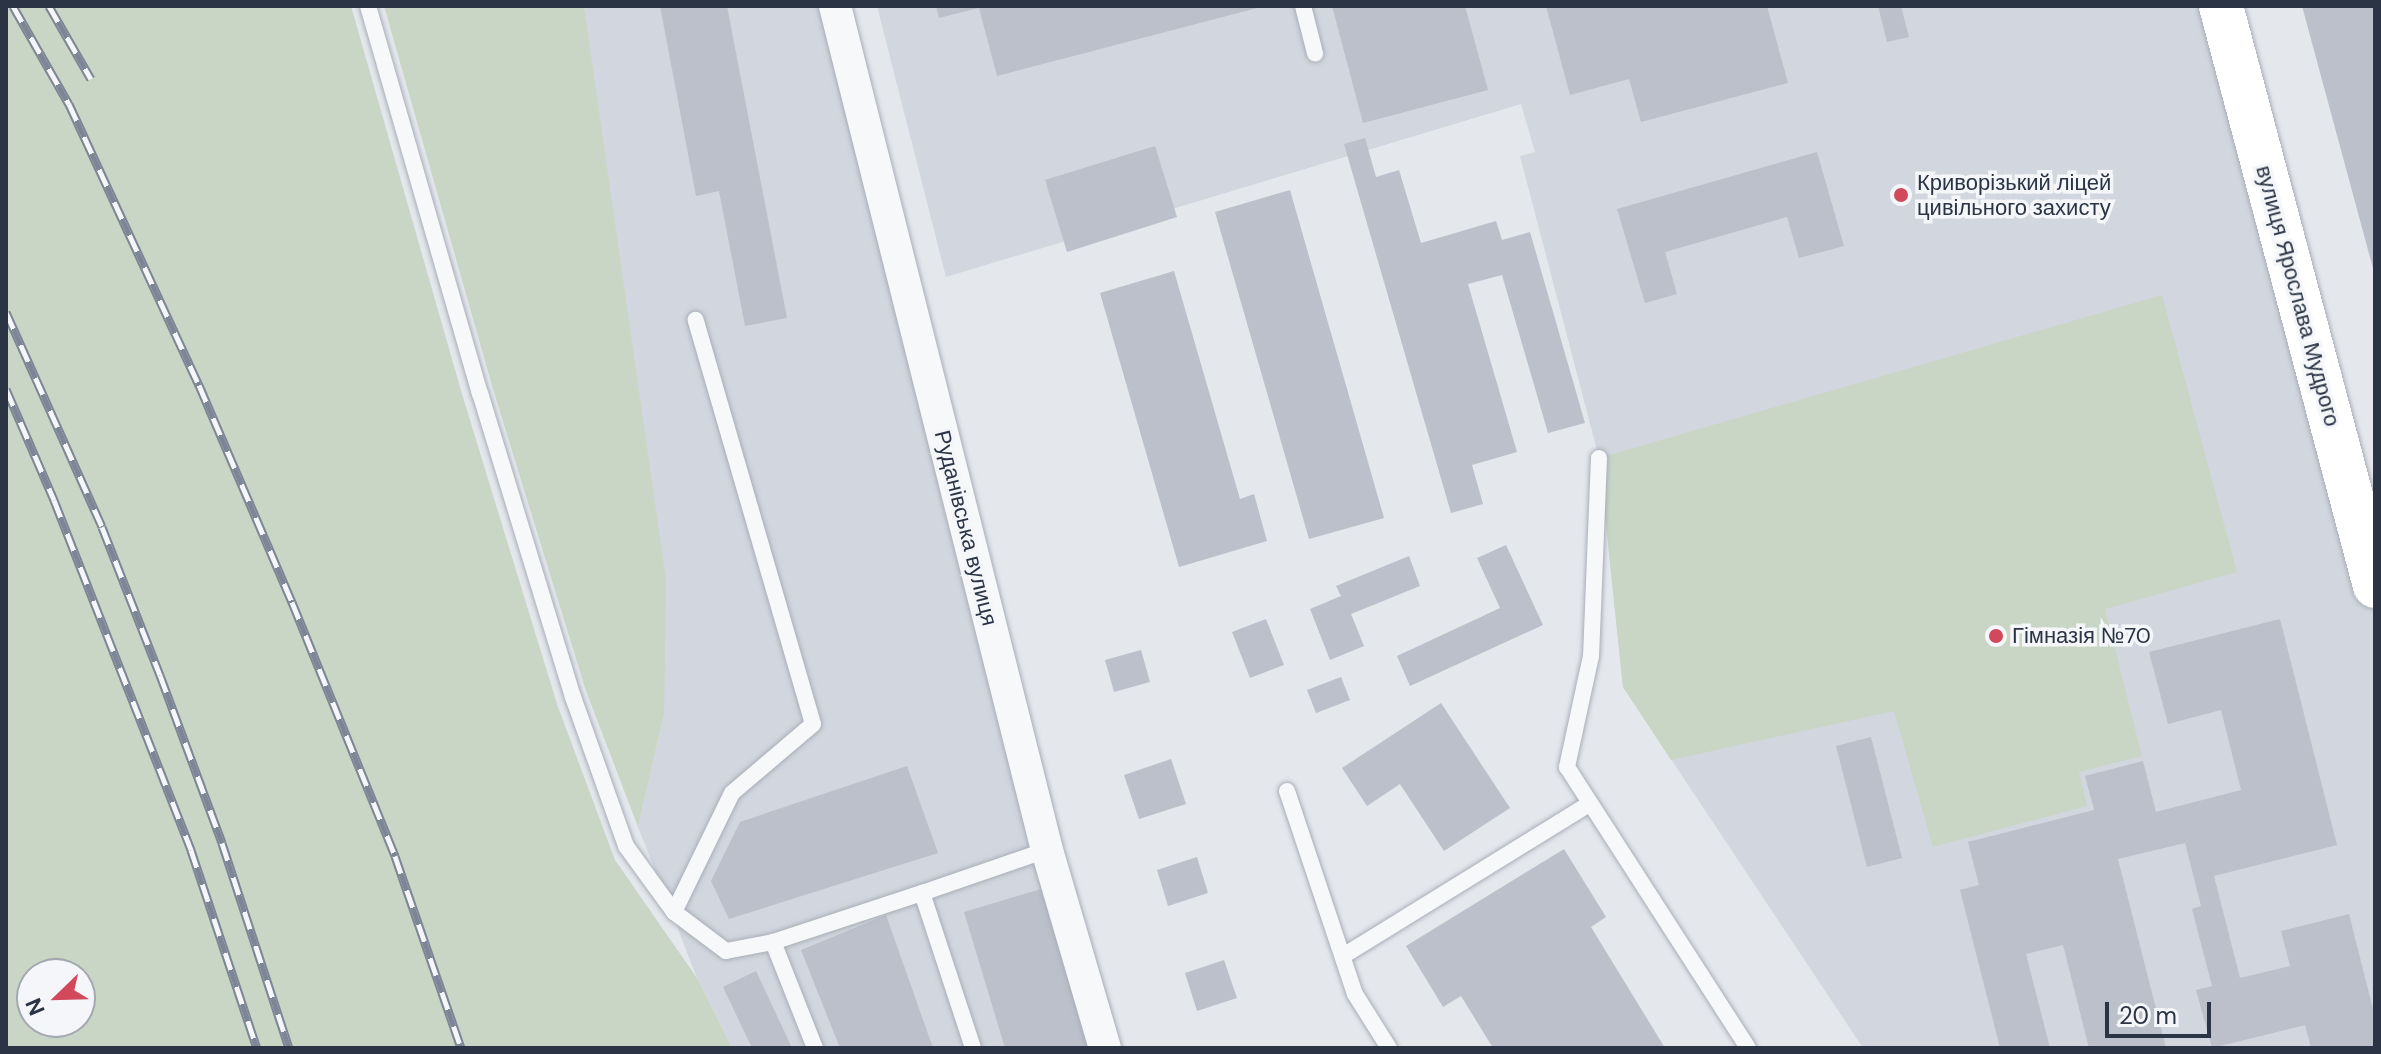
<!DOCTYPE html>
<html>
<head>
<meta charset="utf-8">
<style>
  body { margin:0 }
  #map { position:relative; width:2381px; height:1054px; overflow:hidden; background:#e4e7ec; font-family:"DM Sans",sans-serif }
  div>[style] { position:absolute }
  .built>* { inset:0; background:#d2d6de }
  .green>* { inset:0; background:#c9d6c5 }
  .building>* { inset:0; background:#bbc0ca }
  .roads { filter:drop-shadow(0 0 2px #a9aeb7) drop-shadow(0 0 2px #a9aeb7) }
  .lane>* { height:16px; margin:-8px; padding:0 8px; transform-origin:8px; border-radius:8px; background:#f7f8fa }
  .street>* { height:32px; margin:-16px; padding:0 16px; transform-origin:16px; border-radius:16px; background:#f7f8fa }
  .secondary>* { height:44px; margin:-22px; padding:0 22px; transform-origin:22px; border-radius:22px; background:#fff }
  .rail>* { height:9px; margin-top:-4.5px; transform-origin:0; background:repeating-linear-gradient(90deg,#f4f6f9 0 18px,#7d8696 0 36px); box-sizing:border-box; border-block:2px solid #7d8696 }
  .dots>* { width:22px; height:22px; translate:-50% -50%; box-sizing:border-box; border:4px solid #f4f6f9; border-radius:50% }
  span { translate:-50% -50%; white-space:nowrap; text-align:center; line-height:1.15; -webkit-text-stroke:7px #f4f6f9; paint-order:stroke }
  .poi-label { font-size:22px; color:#2b3445 }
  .left { translate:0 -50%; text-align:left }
  .street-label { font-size:22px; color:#2b3445 }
  .frame { position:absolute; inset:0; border:8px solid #2b3445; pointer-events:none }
  .north { position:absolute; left:16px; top:958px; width:80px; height:80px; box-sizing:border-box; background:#f4f6f9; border:2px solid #a4a8b1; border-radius:50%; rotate:247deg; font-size:22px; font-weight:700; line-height:32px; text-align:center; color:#2b3445 }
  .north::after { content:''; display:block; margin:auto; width:28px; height:36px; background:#d1495b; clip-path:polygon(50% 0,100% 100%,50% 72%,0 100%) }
  .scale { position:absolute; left:2105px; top:1002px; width:106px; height:36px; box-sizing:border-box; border:4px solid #2b3445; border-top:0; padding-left:10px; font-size:24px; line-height:28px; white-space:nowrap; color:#2b3445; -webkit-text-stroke:6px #f4f6f9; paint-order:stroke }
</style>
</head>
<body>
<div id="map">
  <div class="built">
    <div style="clip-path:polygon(584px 6px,825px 6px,1099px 1048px,732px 1048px,697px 978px,638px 827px,664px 715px)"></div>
    <div style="clip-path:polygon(877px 6px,2221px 6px,2375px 586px,2375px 1048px,1863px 1048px,1623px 687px,1599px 458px,1520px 156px,1535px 152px,1521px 104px,946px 277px)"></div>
  </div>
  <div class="green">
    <div style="clip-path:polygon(evenodd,6px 6px,351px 6px,462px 394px,557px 704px,615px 860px,697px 978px,732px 1048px,6px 1048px,6px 6px,80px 974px,80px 1022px,32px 1022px,32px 974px,80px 974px)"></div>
    <div style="clip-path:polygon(384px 6px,584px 6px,666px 580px,664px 715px,638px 827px,586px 691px,493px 389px)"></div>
    <div style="clip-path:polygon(2162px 295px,2237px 572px,2105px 609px,2142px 756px,2079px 772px,2087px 806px,1933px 847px,1894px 711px,1671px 760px,1623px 687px,1599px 458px)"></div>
  </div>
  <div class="building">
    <div style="clip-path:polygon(660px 6px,727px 6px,787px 318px,745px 326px,719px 191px,696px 196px)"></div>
    <div style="clip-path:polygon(936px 6px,1261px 6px,1261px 7px,997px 76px,979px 8px,939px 18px)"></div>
    <div style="clip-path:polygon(1332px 6px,1465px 6px,1488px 90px,1363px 123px)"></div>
    <div style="clip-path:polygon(1546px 6px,1767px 6px,1788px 83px,1641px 122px,1629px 79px,1570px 95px)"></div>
    <div style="clip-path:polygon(1878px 6px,1901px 6px,1909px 37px,1887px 42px)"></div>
    <div style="clip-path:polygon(2302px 6px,2375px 6px,2375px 272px,2374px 272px)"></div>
    <div style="clip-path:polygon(1365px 138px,1376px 177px,1399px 170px,1421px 243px,1496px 221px,1502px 240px,1530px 232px,1585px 423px,1548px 433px,1502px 275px,1468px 284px,1517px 452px,1472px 465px,1483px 504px,1451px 513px,1344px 144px)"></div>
    <div style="clip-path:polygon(1155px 146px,1177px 217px,1067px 252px,1045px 180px)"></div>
    <div style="clip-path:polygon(1817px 152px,1844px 246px,1799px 258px,1787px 217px,1665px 252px,1677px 294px,1645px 303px,1617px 209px)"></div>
    <div style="clip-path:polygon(1290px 190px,1384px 518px,1309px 539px,1215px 212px)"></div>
    <div style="clip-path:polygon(1174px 271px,1240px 499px,1254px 494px,1267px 541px,1179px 567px,1100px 293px)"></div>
    <div style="clip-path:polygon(1506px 545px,1543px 625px,1410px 686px,1397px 656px,1500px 608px,1477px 558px)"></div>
    <div style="clip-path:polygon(1409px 556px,1420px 586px,1351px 614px,1364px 646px,1330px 660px,1310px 609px,1341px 596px,1336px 586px)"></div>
    <div style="clip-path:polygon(1266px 619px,1284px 665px,1250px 678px,1232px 632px)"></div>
    <div style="clip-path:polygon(2280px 619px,2337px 845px,2214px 876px,2240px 978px,2290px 966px,2281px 931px,2349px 914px,2375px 1017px,2375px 1048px,2311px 1048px,2305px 1025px,2212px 1048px,2196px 990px,2212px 986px,2192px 909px,2201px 906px,2185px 843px,2118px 859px,2166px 1048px,2089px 1048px,2063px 945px,2026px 954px,2050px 1048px,2000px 1048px,1960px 890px,1979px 885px,1968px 842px,2094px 810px,2085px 776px,2143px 761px,2156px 812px,2241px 790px,2221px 710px,2168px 724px,2149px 652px)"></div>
    <div style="clip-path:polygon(1141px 650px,1150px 682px,1114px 692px,1105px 660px)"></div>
    <div style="clip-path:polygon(1341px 677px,1350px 700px,1316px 713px,1307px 690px)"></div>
    <div style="clip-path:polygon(1441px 703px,1510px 808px,1444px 851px,1400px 784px,1367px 806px,1342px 768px)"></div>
    <div style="clip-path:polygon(1871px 737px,1902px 858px,1867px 867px,1836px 746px)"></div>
    <div style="clip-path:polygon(1171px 759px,1186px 804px,1139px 819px,1124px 775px)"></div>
    <div style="clip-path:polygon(907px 766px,938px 853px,729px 919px,711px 881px,740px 822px)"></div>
    <div style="clip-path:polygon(1564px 849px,1606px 917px,1591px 927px,1665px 1048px,1493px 1048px,1461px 996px,1443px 1007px,1406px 946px)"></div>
    <div style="clip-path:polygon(1197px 857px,1208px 893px,1168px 906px,1157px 870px)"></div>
    <div style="clip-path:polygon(1041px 889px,1089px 1048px,1005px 1048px,964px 912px)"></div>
    <div style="clip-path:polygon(886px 915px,933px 1048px,840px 1048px,801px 950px)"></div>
    <div style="clip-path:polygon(1224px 960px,1237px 998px,1197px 1011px,1185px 973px)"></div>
    <div style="clip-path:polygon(756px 971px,792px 1048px,752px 1048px,723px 987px)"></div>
  </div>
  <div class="roads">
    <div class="lane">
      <div style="left:368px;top:6px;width:403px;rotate:73.9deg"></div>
      <div style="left:480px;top:393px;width:318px;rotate:73deg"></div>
      <div style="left:573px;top:697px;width:158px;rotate:70.4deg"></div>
      <div style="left:626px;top:846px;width:82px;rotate:54deg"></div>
      <div style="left:674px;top:912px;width:65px;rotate:36.9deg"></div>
      <div style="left:726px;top:951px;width:48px;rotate:-10.8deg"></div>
      <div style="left:1303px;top:6px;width:49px;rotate:75.7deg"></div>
      <div style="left:1599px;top:458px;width:198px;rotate:92.3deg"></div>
      <div style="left:1591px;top:656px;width:114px;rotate:102.2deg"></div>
      <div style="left:1567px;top:767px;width:334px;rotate:57.2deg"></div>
      <div style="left:1287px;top:791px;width:214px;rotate:71.5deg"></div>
      <div style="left:1355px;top:994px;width:64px;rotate:57.8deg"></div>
      <div style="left:674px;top:912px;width:132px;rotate:-64deg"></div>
      <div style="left:732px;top:793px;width:106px;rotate:-40.4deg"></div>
      <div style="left:813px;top:724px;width:421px;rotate:-106.2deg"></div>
      <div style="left:1343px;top:956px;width:289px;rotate:-31.7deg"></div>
      <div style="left:815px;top:1048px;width:114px;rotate:-111.6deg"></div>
      <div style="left:773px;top:942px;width:157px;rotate:-18.2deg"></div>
      <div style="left:973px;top:1048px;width:163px;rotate:-108.2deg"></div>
      <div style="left:922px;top:893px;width:132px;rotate:-19deg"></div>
    </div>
    <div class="street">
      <div style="left:835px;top:6px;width:870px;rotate:75.9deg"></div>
      <div style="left:1047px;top:850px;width:206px;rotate:73.7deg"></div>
    </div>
    <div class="secondary">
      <div style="left:2221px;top:6px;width:600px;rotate:75.13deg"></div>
    </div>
  </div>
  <div class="rail">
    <div style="left:13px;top:6px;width:113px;rotate:60.3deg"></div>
    <div style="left:69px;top:104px;width:310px;rotate:65.2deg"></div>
    <div style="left:199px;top:385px;width:236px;rotate:66.8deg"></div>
    <div style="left:292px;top:602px;width:274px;rotate:67.9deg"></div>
    <div style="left:395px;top:856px;width:203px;rotate:71deg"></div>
    <div style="left:49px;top:6px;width:84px;rotate:60.1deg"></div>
    <div style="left:6px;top:312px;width:235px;rotate:65.9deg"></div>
    <div style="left:102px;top:527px;width:159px;rotate:68.6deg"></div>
    <div style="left:160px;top:675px;width:179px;rotate:69.7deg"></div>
    <div style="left:222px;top:843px;width:216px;rotate:71.9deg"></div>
    <div style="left:6px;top:389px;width:121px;rotate:66.6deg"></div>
    <div style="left:54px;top:500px;width:376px;rotate:68.6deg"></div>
    <div style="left:191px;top:850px;width:209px;rotate:71.6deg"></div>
  </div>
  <div class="dots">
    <div style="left:1901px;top:195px;background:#d1495b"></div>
    <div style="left:1996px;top:636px;background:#d1495b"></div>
  </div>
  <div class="poi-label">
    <span class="left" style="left:1917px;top:195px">Криворізький ліцей<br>цивільного захисту</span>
    <span class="left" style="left:2012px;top:636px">Гімназія №70</span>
  </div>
  <div class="street-label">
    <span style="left:2298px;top:296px;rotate:75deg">вулиця Ярослава Мудрого</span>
    <span style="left:966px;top:528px;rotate:76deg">Руданівська вулиця</span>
  </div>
  <div class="frame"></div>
  <div class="north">N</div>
  <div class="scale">20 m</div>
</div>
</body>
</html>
